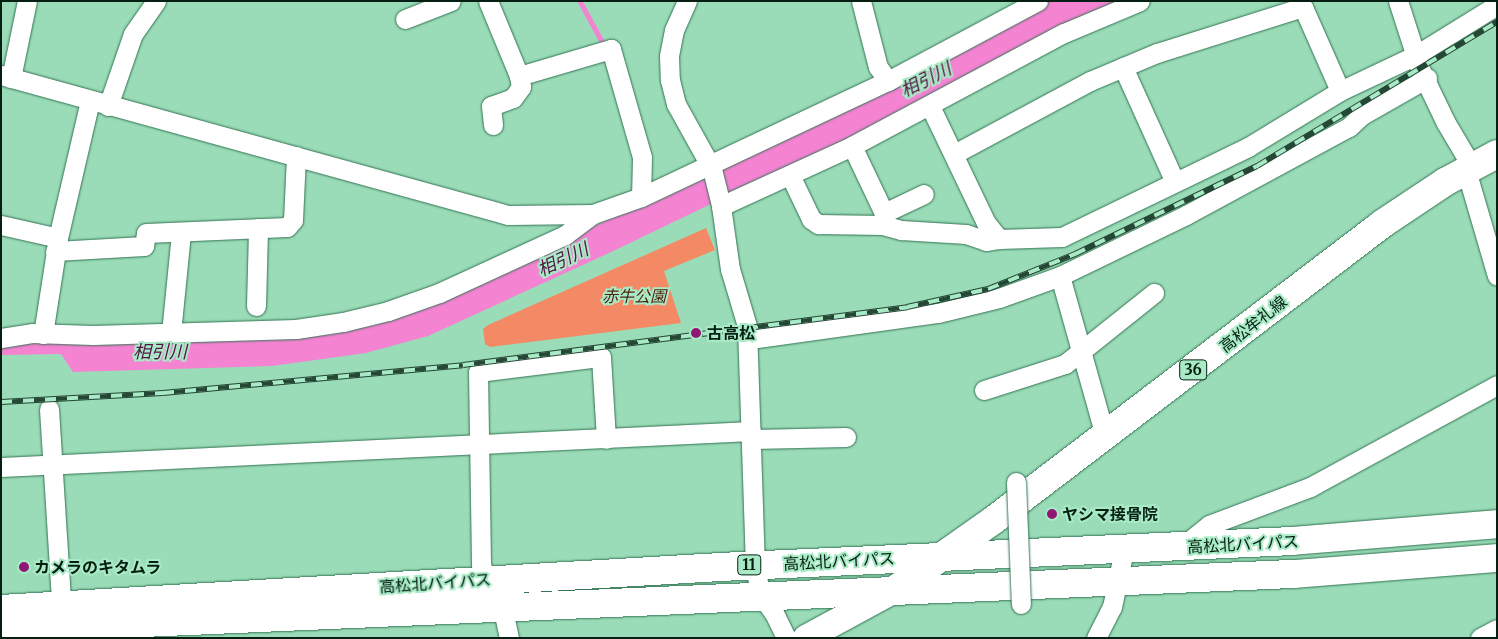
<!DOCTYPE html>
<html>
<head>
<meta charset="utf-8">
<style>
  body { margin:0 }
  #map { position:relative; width:1498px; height:639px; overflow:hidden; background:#9bdcb8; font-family:Merriweather,"Noto Sans JP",serif }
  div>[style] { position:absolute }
  .green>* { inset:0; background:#f48a65 }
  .water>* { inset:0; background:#f483d2 }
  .stream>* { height:4.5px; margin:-2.25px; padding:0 2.25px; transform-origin:2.25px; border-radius:2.25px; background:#f483d2 }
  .roads { filter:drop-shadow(0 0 1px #337353) drop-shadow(0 0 1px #337353) }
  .street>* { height:19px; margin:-9.5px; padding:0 9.5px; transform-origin:9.5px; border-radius:9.5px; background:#fff }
  .secondary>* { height:26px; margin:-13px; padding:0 13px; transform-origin:13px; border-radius:13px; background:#fff }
  .primary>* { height:28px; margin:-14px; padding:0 14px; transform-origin:14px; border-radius:14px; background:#fff }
  .highway>* { height:28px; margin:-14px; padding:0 14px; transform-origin:14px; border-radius:14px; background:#fff }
  .rail>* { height:5.5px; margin-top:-2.75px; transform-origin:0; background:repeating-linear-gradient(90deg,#a8eac5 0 11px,#254736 0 22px); box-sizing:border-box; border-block:1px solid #254736 }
  .bridges { filter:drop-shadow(0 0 1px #337353) drop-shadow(0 0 1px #337353) }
  .street-bridge>* { height:19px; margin:-9.5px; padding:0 9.5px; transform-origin:9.5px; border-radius:9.5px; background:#fff }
  .dots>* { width:14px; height:14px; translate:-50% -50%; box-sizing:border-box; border:2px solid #a8eac5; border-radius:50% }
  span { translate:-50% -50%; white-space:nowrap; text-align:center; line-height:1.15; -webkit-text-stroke:4px #a8eac5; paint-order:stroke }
  .shield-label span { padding:1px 4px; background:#a8eac5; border:1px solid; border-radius:4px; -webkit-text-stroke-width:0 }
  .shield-label { font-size:15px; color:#051f13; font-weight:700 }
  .park-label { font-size:16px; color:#4f1f0d; font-style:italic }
  .street-label { font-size:16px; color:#051f13 }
  .poi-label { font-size:16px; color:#051f13; font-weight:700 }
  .left { translate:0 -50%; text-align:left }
  .water-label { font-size:18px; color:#571146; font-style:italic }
  .frame { position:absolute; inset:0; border:2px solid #051f13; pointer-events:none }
</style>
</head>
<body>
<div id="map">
  <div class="green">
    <div style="clip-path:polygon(706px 228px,715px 250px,664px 271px,681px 323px,490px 347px,485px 344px,483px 329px,488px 325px)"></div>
  </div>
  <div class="water">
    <div style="clip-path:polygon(1049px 1px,1120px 1px,859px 133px,609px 253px,428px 336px,366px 353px,272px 366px,73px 372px,61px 354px,1px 355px,1px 346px,42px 341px,106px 343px,296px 335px,521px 261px,773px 141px)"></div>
  </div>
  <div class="stream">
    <div style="left:580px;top:1px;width:50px;rotate:61.4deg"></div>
  </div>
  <div class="roads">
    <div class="street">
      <div style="left:488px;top:1px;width:81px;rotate:67.5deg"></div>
      <div style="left:519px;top:76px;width:96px;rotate:-16.4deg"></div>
      <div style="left:611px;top:49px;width:112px;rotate:74deg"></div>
      <div style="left:642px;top:157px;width:40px;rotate:91.4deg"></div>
      <div style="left:687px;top:1px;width:32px;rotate:114deg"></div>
      <div style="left:674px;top:30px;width:26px;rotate:101deg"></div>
      <div style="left:669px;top:56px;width:24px;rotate:88deg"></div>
      <div style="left:670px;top:80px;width:25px;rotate:76deg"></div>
      <div style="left:676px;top:104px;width:74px;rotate:61deg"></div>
      <div style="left:712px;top:169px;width:38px;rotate:76deg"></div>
      <div style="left:721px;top:206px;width:64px;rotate:81.9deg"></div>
      <div style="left:730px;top:269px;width:59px;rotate:73.4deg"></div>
      <div style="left:747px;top:326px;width:239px;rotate:88.1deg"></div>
      <div style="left:755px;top:565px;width:29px;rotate:80deg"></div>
      <div style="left:760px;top:594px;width:24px;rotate:54deg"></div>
      <div style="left:774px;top:613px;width:28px;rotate:64deg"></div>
      <div style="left:861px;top:1px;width:68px;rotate:75.6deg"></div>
      <div style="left:878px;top:67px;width:17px;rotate:54deg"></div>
      <div style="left:1398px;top:1px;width:71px;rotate:72.1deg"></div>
      <div style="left:1420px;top:69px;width:60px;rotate:64.3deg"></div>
      <div style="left:1446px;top:123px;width:51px;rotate:59.4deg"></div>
      <div style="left:405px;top:19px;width:49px;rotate:-21.4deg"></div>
      <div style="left:1123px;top:67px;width:126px;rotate:65.7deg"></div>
      <div style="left:1px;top:75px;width:526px;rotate:15.44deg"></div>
      <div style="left:508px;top:215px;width:85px;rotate:-0.7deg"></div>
      <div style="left:593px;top:214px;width:51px;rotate:-19.5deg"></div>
      <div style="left:641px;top:197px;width:273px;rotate:-25.2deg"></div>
      <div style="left:888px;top:81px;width:170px;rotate:-28.1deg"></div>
      <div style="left:11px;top:78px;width:79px;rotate:-78.3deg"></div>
      <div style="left:108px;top:106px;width:76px;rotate:-70.9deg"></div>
      <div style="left:133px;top:34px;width:40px;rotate:-55.1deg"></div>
      <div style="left:930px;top:106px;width:130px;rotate:64.4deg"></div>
      <div style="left:986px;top:223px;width:21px;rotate:51deg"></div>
      <div style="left:999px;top:239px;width:63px;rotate:-1.8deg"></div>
      <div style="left:1062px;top:237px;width:207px;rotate:-25.8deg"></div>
      <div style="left:1248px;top:147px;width:108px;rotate:-31.3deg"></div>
      <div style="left:1340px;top:91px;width:84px;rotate:-25.3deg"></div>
      <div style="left:1416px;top:55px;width:95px;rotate:-31.7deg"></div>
      <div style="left:493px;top:125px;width:19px;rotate:-96deg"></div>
      <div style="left:491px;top:106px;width:23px;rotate:-20deg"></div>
      <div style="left:513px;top:98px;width:14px;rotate:-54deg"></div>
      <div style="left:521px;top:87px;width:11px;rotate:-100deg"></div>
      <div style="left:852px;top:146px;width:74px;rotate:64.5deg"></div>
      <div style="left:884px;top:213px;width:12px;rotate:95deg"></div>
      <div style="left:954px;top:154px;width:154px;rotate:-28.2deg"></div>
      <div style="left:1090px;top:81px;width:73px;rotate:-22.7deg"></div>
      <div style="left:1157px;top:53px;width:153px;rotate:-17.5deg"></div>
      <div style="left:1303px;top:7px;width:92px;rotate:66.2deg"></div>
      <div style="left:1466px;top:170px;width:110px;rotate:73.7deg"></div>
      <div style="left:791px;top:177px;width:47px;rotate:64.5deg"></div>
      <div style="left:811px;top:219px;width:9px;rotate:36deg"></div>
      <div style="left:818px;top:224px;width:65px;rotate:0.9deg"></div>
      <div style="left:883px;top:225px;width:19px;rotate:16deg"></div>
      <div style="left:901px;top:230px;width:65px;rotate:3.5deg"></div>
      <div style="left:966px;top:234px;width:21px;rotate:19deg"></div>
      <div style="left:986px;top:241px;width:13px;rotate:-9deg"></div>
      <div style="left:721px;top:206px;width:144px;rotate:-24.6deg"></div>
      <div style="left:852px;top:146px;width:240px;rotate:-28.1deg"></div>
      <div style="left:1064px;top:33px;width:82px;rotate:-22.8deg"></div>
      <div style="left:884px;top:213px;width:44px;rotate:-25.4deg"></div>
      <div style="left:1px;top:225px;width:58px;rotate:12.8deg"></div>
      <div style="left:55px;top:251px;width:89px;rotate:-3.2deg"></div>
      <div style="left:144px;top:246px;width:13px;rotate:-81deg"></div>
      <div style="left:146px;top:233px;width:141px;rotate:-2.4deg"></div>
      <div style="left:287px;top:227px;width:9px;rotate:-49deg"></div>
      <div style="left:293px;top:220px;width:64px;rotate:-87.3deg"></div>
      <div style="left:256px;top:306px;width:78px;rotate:-88.5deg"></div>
      <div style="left:171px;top:333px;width:101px;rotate:-84.3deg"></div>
      <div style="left:43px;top:334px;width:97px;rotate:-81.1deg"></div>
      <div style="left:58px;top:238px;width:141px;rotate:-76.9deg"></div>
      <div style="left:1px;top:338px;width:31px;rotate:-9deg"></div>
      <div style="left:32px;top:333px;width:61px;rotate:1.9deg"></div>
      <div style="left:93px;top:335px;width:203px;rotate:-1.7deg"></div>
      <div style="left:296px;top:329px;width:48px;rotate:-8.5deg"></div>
      <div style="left:343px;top:322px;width:46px;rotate:-13.7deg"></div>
      <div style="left:388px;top:311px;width:54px;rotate:-19.4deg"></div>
      <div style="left:439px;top:293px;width:139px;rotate:-24.7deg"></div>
      <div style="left:565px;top:235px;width:35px;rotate:-37deg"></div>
      <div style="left:750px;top:339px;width:190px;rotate:-7.9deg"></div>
      <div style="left:938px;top:313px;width:63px;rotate:-13.8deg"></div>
      <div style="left:999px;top:298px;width:65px;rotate:-19.8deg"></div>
      <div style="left:984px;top:390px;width:85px;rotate:-17.8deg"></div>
      <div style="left:1065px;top:364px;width:114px;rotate:-38.6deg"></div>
      <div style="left:49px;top:409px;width:208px;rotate:86.4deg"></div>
      <div style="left:1105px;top:436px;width:166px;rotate:-105.7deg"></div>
      <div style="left:1060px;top:276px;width:140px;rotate:-25.8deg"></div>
      <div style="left:1186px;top:215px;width:185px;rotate:-28.4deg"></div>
      <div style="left:1349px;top:127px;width:18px;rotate:-43deg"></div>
      <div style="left:1362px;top:115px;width:75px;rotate:-29.6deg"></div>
      <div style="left:752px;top:439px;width:94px;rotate:-1.2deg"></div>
      <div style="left:1px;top:467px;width:751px;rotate:-2.75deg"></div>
      <div style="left:1182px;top:547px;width:35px;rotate:-39deg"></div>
      <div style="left:1209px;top:525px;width:108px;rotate:-20.6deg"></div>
      <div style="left:1310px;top:487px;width:213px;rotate:-28.6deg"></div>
      <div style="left:509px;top:638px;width:33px;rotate:-102deg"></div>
      <div style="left:502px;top:606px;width:32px;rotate:-125deg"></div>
      <div style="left:484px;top:580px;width:17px;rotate:-100deg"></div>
      <div style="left:481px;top:563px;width:191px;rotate:-90.9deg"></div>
      <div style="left:478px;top:372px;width:124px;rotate:-7deg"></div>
      <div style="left:601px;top:357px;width:82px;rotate:86.5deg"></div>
      <div style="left:1096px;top:638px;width:35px;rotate:-63deg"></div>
      <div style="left:1112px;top:607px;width:58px;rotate:-78.1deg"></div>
      <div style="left:1480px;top:638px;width:19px;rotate:-28deg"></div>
    </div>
    <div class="secondary">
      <div style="left:806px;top:638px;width:99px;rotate:-28.4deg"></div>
    </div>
    <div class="primary">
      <div style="left:893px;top:591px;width:125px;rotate:-35.2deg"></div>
      <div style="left:995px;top:519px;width:487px;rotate:-37.3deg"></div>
      <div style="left:1382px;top:224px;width:76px;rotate:-33.7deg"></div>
      <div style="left:1445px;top:182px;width:59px;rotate:-28.3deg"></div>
    </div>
    <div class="highway">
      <div style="left:1px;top:609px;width:720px;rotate:-3.34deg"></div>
      <div style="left:720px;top:567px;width:573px;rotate:-2.6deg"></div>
      <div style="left:1292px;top:541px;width:206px;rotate:-4.7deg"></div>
      <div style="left:1px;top:629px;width:1294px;rotate:-2.44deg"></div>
      <div style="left:1294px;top:574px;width:204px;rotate:-4.5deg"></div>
    </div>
  </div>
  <div class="rail">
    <div style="left:1px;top:402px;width:162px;rotate:-3.2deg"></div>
    <div style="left:163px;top:393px;width:301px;rotate:-5.3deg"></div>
    <div style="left:463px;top:365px;width:448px;rotate:-7.4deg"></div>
    <div style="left:907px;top:307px;width:83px;rotate:-12.5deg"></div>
    <div style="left:988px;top:289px;width:94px;rotate:-21.9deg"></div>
    <div style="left:1075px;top:254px;width:202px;rotate:-25.8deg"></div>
    <div style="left:1257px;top:166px;width:280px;rotate:-31deg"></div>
  </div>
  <div class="bridges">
    <div class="street-bridge">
      <div style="left:1016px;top:482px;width:122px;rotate:87.7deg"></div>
    </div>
  </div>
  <div class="dots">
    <div style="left:696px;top:333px;background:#901674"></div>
    <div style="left:1052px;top:514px;background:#901674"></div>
    <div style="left:24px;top:567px;background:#901674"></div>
  </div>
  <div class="shield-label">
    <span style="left:1193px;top:370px">36</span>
    <span style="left:749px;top:565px">11</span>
  </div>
  <div class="park-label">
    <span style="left:634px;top:296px">赤牛公園</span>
  </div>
  <div class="street-label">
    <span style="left:1253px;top:324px;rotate:-38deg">高松牟礼線</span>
    <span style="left:1243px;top:544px;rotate:-3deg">高松北バイパス</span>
    <span style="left:839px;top:561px;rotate:-3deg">高松北バイパス</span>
    <span style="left:435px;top:583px;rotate:-4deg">高松北バイパス</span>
  </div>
  <div class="poi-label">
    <span class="left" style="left:707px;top:333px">古高松</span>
    <span class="left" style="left:1062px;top:514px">ヤシマ接骨院</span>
    <span class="left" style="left:34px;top:567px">カメラのキタムラ</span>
  </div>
  <div class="water-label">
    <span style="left:926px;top:80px;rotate:-27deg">相引川</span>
    <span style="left:563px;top:260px;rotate:-25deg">相引川</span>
    <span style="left:160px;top:352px">相引川</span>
  </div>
  <div class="frame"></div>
</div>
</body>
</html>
